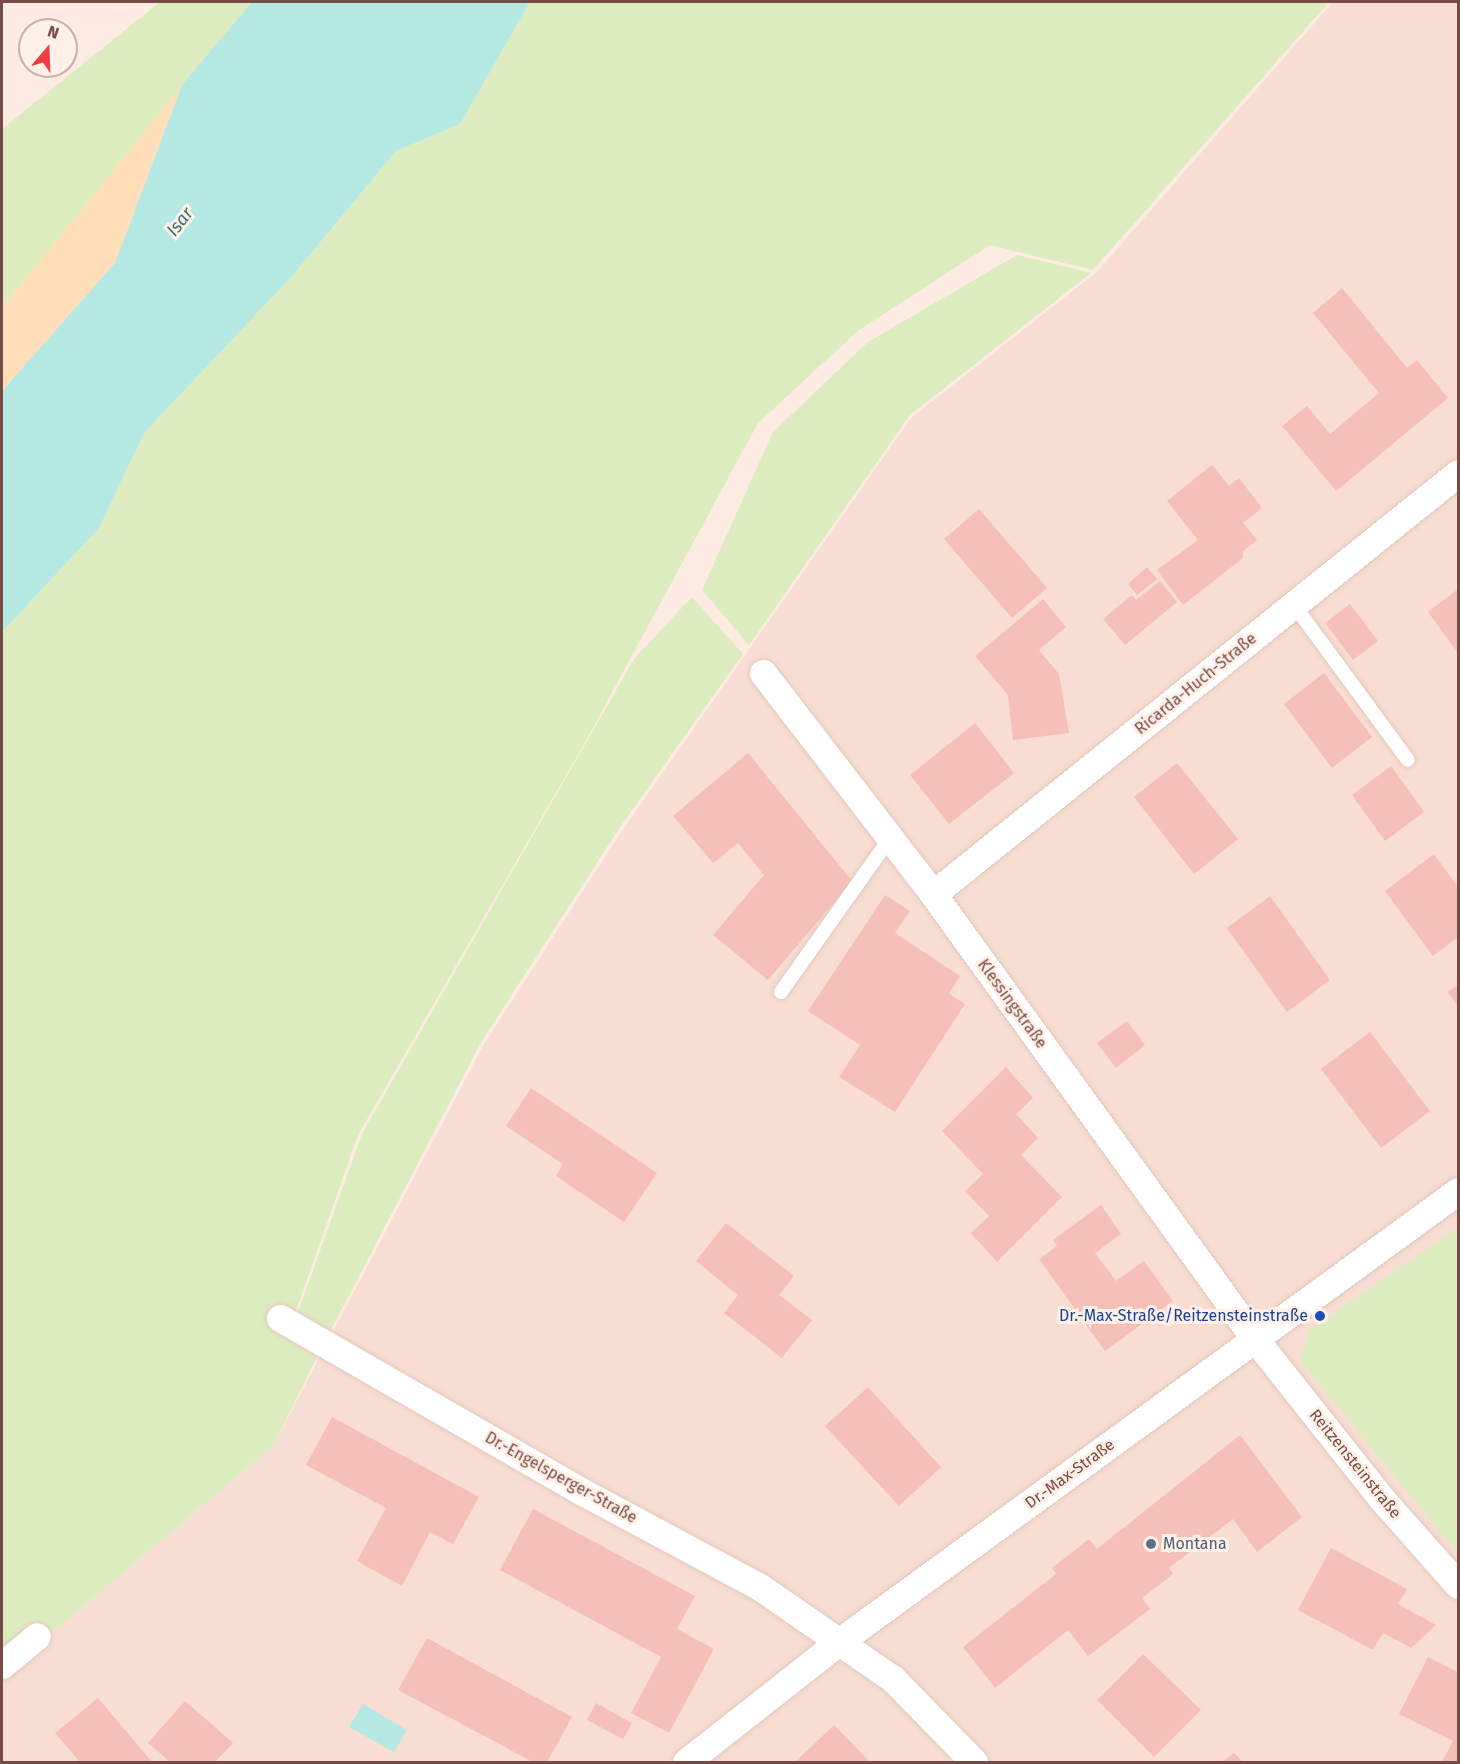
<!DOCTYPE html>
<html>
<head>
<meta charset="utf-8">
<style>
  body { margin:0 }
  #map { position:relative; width:1460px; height:1764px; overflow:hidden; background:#feebe1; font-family:"Fira Sans",sans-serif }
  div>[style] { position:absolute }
  .residential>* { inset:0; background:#f8ddd2 }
  .green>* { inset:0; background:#dcecbe }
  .sand>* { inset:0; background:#ffdeb9 }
  .water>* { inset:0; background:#b4e8e3 }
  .building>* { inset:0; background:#f5c0b7 }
  .roads { filter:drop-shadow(0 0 2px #e4c7bf) drop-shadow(0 0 2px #e4c7bf) }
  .service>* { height:14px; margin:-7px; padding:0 7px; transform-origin:7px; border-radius:7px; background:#fff }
  .minor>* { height:27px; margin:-13.5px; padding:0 13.5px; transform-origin:13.5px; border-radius:13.5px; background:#fff }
  .dots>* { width:16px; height:16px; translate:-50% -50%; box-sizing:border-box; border:3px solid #fff0e8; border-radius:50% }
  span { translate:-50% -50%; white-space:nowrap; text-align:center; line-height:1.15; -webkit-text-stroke:6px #fff0e8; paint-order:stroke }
  .street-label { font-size:16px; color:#764b46 }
  .transit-label { font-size:16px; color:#164399 }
  .right { translate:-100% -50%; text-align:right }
  .service-label { font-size:16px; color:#4e5e75 }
  .left { translate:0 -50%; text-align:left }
  .water-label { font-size:18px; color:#377570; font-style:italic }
  .frame { position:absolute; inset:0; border:3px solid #764b46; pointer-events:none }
  .north { position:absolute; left:18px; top:18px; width:60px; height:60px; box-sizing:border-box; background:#fff0e8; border:2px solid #c8aea7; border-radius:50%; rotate:19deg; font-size:16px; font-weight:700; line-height:24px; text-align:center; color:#764b46 }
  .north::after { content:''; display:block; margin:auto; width:21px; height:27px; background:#ef3e42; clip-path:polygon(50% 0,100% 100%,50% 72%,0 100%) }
</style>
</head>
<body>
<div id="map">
  <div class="residential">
    <div style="clip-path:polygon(1333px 2px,1458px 2px,1458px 1762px,2px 1762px,2px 1675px,273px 1446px,483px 1046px,620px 834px,911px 418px,1097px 272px)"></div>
  </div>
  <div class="green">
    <div style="clip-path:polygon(160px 2px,252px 2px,2px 308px,2px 129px)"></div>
    <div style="clip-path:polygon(530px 2px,1329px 2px,1093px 270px,990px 245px,859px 330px,758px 423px,584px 744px,358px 1135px,286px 1339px,317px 1357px,273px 1446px,2px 1675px,2px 632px,99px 528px,144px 433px,293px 275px,396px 151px,460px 124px)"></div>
    <div style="clip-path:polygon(1017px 255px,1091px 273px,910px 415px,749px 645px,702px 590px,773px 432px,868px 342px)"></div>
    <div style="clip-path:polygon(692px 597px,743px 654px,620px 827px,480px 1044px,330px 1332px,297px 1315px,362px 1134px,634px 659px)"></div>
    <div style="clip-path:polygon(1458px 1228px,1458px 1553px,1300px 1361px,1309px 1330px)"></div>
  </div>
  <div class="sand">
    <div style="clip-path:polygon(182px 85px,115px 263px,2px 391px,2px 308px)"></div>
  </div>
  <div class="water">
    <div style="clip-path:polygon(252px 2px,530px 2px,460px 124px,396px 151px,293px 275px,144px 433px,99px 528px,2px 632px,2px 391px,115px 263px,182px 85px)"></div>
    <div style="clip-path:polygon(363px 1704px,407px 1730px,394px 1752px,349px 1727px)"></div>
  </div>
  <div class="building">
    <div style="clip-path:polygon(1342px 288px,1407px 368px,1417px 360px,1448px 398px,1336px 491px,1282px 426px,1307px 406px,1330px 434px,1379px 393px,1313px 313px)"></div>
    <div style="clip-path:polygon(1212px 465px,1229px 486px,1239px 478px,1262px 508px,1243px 523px,1257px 540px,1243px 551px,1243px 558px,1183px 605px,1157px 570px,1198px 540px,1167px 501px)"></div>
    <div style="clip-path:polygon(979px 509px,1047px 588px,1012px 618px,944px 539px)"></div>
    <div style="clip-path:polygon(1147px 567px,1157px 579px,1137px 595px,1128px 584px)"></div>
    <div style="clip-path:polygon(1160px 581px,1177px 602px,1125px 645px,1103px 619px,1132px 595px,1136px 600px)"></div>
    <div style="clip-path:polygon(1458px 589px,1458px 653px,1428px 612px)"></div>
    <div style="clip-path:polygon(1043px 599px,1066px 627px,1039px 650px,1059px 674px,1069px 733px,1013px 740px,1008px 695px,975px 656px)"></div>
    <div style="clip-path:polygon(1350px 604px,1378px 641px,1353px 660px,1325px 623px)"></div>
    <div style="clip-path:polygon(1324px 673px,1372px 737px,1332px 768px,1284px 704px)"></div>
    <div style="clip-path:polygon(975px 723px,1014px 773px,949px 824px,910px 775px)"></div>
    <div style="clip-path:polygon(748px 753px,852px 881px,768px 980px,713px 935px,764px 875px,738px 843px,713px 863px,673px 816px)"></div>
    <div style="clip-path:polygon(1177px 763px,1238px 839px,1194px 874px,1134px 797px)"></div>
    <div style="clip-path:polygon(1391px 766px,1424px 812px,1385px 841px,1352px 795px)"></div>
    <div style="clip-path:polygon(1434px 854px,1458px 887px,1458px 937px,1433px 956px,1385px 891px)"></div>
    <div style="clip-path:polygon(885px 895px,910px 911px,895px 933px,960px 976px,949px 994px,965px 1004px,895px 1112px,839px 1077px,860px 1045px,808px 1011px)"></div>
    <div style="clip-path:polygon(1270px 896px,1330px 980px,1287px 1012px,1227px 928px)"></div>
    <div style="clip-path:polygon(1458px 985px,1458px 1007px,1448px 992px)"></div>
    <div style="clip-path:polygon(1127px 1021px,1145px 1045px,1116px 1068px,1097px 1043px)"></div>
    <div style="clip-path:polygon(1370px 1032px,1430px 1111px,1381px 1148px,1321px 1069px)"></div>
    <div style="clip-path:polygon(1006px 1067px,1033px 1098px,1016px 1114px,1038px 1138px,1021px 1155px,1062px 1197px,997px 1262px,971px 1233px,989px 1216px,965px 1191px,983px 1174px,942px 1131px)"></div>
    <div style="clip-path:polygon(531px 1088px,657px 1173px,624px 1222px,556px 1176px,563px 1164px,506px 1126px)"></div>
    <div style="clip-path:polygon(1101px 1205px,1121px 1234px,1095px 1253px,1116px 1281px,1144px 1261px,1173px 1301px,1105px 1351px,1039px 1259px,1057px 1246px,1053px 1240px)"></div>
    <div style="clip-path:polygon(726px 1223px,794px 1276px,779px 1295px,812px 1320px,782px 1358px,724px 1313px,738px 1295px,696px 1261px)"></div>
    <div style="clip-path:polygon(868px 1387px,941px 1467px,899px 1506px,825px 1426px)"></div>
    <div style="clip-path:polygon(332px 1417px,479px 1497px,453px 1544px,430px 1532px,402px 1586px,357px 1561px,386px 1508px,306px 1465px)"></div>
    <div style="clip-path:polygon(1240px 1435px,1302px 1517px,1257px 1552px,1233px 1519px,1169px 1568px,1173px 1574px,1142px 1598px,1150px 1609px,1088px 1656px,1068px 1630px,995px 1688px,963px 1647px,1056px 1574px,1052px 1568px,1089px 1539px,1097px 1549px)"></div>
    <div style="clip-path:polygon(533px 1509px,695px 1596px,677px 1629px,714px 1649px,669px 1733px,631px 1713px,661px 1657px,500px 1570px)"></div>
    <div style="clip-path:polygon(1331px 1548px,1407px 1589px,1398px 1604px,1436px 1625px,1411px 1648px,1383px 1633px,1373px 1650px,1298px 1610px)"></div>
    <div style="clip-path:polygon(427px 1638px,572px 1717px,547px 1762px,533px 1762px,398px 1690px)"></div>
    <div style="clip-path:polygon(1143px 1654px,1201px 1710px,1154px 1757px,1097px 1700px)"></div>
    <div style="clip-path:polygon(1428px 1657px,1458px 1672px,1458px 1762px,1442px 1762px,1453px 1741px,1399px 1714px)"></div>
    <div style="clip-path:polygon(98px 1698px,152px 1762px,80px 1762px,55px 1733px)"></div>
    <div style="clip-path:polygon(185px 1701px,233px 1743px,215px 1762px,170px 1762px,148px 1743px)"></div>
    <div style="clip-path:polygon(596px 1703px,632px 1723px,623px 1739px,587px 1720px)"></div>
    <div style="clip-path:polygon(834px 1725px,870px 1762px,795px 1762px)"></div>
    <div style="clip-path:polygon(1234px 1753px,1243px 1762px,1223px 1762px)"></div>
  </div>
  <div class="roads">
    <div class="service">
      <div style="left:1294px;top:605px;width:192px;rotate:53.7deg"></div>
      <div style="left:781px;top:992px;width:189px;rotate:-54.7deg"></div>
    </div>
    <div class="minor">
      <div style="left:763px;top:673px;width:279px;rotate:52.4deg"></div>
      <div style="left:933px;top:894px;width:549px;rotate:54.11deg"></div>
      <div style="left:1255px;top:1339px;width:203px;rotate:51.6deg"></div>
      <div style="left:1381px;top:1498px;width:116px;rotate:48.5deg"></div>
      <div style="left:933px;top:894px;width:673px;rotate:-38.73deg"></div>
      <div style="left:280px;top:1318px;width:343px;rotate:29.9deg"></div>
      <div style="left:577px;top:1489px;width:208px;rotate:28.2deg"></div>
      <div style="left:760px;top:1587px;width:162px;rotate:34.7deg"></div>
      <div style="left:893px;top:1679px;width:116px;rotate:45.7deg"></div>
      <div style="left:2px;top:1665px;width:45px;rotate:-39.6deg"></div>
      <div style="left:686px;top:1762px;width:196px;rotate:-38.2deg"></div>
      <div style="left:840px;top:1641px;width:764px;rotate:-36.06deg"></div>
    </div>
  </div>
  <div class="dots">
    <div style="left:1320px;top:1316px;background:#1a4fb4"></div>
    <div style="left:1151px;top:1544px;background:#5c6f8a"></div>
  </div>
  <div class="street-label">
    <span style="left:1196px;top:684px;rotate:-39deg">Ricarda-Huch-Straße</span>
    <span style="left:1012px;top:1004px;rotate:54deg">Klessingstraße</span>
    <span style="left:1355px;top:1464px;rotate:51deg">Reitzensteinstraße</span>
    <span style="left:1070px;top:1474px;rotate:-36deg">Dr.-Max-Straße</span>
    <span style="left:561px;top:1478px;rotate:29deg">Dr.-Engelsperger-Straße</span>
  </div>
  <div class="transit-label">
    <span class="right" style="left:1308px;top:1316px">Dr.-Max-Straße/Reitzensteinstraße</span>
  </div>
  <div class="service-label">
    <span class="left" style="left:1163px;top:1544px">Montana</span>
  </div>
  <div class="water-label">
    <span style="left:180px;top:222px;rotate:-52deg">Isar</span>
  </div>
  <div class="frame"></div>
  <div class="north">N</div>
</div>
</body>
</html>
